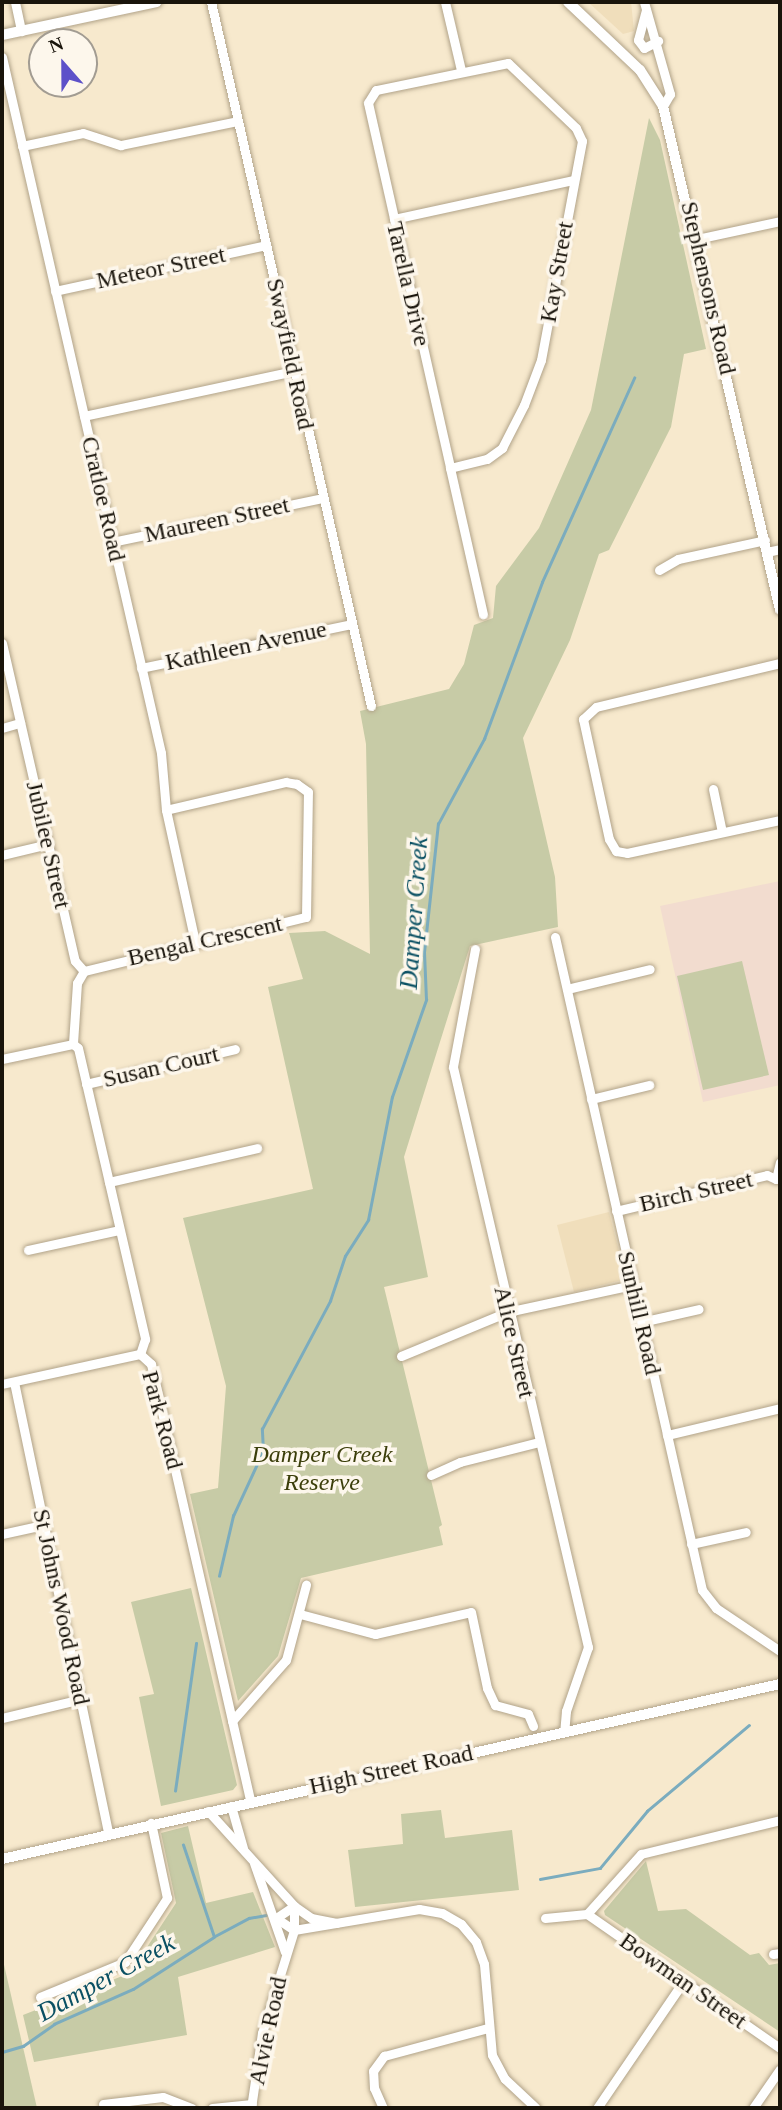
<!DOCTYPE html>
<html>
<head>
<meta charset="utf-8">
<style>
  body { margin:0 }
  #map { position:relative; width:782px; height:2110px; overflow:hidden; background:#f7e9cd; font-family:Georgia,serif }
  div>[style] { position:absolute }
  .built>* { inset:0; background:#f0debb }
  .education>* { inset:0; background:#f2dccf }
  .green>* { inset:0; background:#c7cba6 }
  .stream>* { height:2.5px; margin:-1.25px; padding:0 1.25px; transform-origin:1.25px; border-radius:1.25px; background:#7bacbe }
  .roads { filter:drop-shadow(0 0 2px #b1a389) drop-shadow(0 0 2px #b1a389) }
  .minor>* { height:9px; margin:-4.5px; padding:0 4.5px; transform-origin:4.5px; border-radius:4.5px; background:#fff }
  .major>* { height:10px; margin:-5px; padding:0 5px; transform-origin:5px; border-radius:5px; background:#fff }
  span { translate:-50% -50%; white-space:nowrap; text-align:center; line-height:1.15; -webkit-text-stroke:7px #fdf7ec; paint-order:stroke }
  .street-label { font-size:24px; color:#19140b }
  .park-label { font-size:24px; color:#3b3e0a; font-style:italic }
  .water-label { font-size:26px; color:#0a5063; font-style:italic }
  .frame { position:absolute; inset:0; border:4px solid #19140b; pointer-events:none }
  .north { position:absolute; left:28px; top:28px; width:70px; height:70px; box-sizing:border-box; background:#fdf7ec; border:2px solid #a29c92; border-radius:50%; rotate:339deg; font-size:19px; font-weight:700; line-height:28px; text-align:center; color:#19140b }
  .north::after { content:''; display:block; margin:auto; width:24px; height:32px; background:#5d51c9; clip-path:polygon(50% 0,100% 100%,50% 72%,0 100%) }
</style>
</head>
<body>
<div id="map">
  <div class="built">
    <div style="clip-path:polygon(588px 2px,631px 2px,634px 31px,623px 34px)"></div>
    <div style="clip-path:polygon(609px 1212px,626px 1279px,574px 1292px,557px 1225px)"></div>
  </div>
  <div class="education">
    <div style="clip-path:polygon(780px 881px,780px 1085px,703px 1102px,660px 906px)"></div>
  </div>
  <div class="green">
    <div style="clip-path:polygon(649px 118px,660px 140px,706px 349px,684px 354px,671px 427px,609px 550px,599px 554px,570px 640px,523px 738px,555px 877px,558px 927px,470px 946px,404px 1157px,428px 1277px,384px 1287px,442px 1525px,439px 1527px,443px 1545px,301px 1578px,278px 1656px,238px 1701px,190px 1494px,218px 1488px,226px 1386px,183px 1218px,313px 1189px,268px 987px,303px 979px,289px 933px,325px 931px,370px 954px,366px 744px,360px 711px,449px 689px,464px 664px,474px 625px,493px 618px,496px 586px,539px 528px,591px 410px)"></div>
    <div style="clip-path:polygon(742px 961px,769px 1075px,703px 1090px,677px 976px)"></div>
    <div style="clip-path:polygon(191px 1588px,237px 1785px,233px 1790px,161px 1806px,139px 1697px,154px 1694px,131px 1602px)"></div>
    <div style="clip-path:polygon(441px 1810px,445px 1838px,512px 1830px,519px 1890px,355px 1907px,348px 1850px,403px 1844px,401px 1814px)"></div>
    <div style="clip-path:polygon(188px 1826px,206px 1903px,253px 1892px,275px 1947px,178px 1977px,187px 2035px,34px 2062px,23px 2015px,130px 1973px,176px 1903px,161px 1833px)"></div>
    <div style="clip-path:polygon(646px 1861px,658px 1911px,686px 1909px,750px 1955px,759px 1953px,769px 1965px,780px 1963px,780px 2032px,605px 1915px,604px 1911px)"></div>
    <div style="clip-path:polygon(2px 1956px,37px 2108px,2px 2108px)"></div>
  </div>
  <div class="stream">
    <div style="left:219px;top:1576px;width:62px;rotate:-76.9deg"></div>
    <div style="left:233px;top:1516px;width:72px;rotate:-65.2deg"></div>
    <div style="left:263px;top:1451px;width:22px;rotate:-93deg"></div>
    <div style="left:262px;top:1429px;width:145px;rotate:-62deg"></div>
    <div style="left:330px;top:1301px;width:47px;rotate:-71.6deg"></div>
    <div style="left:345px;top:1256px;width:43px;rotate:-57.4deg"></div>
    <div style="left:368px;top:1220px;width:125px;rotate:-79deg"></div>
    <div style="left:392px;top:1097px;width:103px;rotate:-70.7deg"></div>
    <div style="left:426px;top:1000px;width:48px;rotate:-92.4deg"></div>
    <div style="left:424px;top:952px;width:129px;rotate:-83.8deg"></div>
    <div style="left:438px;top:824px;width:97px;rotate:-61.6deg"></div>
    <div style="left:484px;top:739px;width:167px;rotate:-69.7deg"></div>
    <div style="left:542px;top:582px;width:224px;rotate:-65.7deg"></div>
    <div style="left:175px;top:1791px;width:149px;rotate:-81.9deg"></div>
    <div style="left:540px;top:1879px;width:61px;rotate:-10.4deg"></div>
    <div style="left:600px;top:1868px;width:74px;rotate:-50.5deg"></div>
    <div style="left:647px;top:1811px;width:133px;rotate:-40.1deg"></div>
    <div style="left:215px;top:1936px;width:38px;rotate:-28deg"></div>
    <div style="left:249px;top:1918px;width:17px;rotate:-10deg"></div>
    <div style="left:2px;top:2052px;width:22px;rotate:-16deg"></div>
    <div style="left:23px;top:2046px;width:38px;rotate:-35deg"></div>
    <div style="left:54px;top:2024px;width:86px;rotate:-23.9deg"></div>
    <div style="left:133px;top:1989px;width:96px;rotate:-32.7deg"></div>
    <div style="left:214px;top:1937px;width:97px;rotate:-108.6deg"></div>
  </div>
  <div class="roads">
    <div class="minor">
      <div style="left:15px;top:2px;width:30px;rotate:78deg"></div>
      <div style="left:211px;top:2px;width:722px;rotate:77.2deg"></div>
      <div style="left:445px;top:2px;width:70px;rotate:76.8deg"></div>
      <div style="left:644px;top:2px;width:96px;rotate:74.2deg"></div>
      <div style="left:670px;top:94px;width:14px;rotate:120deg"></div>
      <div style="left:646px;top:10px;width:31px;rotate:105deg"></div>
      <div style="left:638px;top:40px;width:10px;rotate:53deg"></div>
      <div style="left:644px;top:48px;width:16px;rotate:-27deg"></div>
      <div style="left:2px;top:57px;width:714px;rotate:77.13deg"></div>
      <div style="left:161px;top:753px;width:57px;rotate:85deg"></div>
      <div style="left:166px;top:810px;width:135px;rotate:77.6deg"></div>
      <div style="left:22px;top:146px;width:62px;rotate:-12deg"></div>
      <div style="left:83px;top:133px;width:40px;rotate:18deg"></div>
      <div style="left:121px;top:145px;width:119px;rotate:-11.6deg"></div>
      <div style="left:394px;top:219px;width:183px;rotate:-12.3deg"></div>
      <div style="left:697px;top:239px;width:85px;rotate:-12.2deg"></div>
      <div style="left:55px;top:291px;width:216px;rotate:-12.3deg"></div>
      <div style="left:84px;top:416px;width:215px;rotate:-12.1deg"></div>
      <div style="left:450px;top:468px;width:38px;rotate:-14deg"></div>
      <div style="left:487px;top:459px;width:19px;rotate:-36deg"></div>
      <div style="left:502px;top:448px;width:48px;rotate:-62.9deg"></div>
      <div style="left:524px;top:405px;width:48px;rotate:-69.3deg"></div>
      <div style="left:541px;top:360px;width:223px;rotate:-79.4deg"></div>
      <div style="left:582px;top:141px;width:14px;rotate:-115deg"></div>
      <div style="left:576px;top:128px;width:94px;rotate:-136.3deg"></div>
      <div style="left:508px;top:63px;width:135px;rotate:168.4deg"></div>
      <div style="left:376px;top:90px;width:15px;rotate:122deg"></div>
      <div style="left:368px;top:103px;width:374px;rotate:77.3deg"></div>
      <div style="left:450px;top:468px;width:150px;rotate:77.3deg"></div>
      <div style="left:112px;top:542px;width:215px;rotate:-11.8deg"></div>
      <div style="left:767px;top:552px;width:13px;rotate:-13deg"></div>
      <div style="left:659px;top:570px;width:22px;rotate:-30deg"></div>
      <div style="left:678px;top:559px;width:89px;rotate:-12.3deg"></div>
      <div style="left:2px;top:643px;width:326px;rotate:77.1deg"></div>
      <div style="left:75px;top:961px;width:13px;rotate:48deg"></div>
      <div style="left:84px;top:971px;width:14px;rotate:120deg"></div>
      <div style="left:77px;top:983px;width:61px;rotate:93.8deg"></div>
      <div style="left:780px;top:663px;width:189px;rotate:166.6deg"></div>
      <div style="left:596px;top:707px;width:18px;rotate:137deg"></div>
      <div style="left:583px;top:719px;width:123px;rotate:77.8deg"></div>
      <div style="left:609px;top:839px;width:14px;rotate:60deg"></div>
      <div style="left:616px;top:851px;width:11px;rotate:10deg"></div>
      <div style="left:627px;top:853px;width:157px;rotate:-12.2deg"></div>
      <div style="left:141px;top:668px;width:215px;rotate:-11.8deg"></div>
      <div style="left:2px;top:728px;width:19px;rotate:-16deg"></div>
      <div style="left:713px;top:789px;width:44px;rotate:78.2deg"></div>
      <div style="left:2px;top:855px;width:47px;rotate:-13.4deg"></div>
      <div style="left:555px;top:937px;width:669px;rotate:77.31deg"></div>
      <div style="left:702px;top:1590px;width:23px;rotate:52deg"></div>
      <div style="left:716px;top:1608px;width:77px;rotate:33.9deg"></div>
      <div style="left:475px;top:949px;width:120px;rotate:100.6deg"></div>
      <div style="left:453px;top:1067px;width:596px;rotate:76.9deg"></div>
      <div style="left:588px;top:1647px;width:68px;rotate:109deg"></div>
      <div style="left:566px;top:1711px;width:21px;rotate:95deg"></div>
      <div style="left:84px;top:971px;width:228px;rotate:-13.7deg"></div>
      <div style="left:306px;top:917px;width:125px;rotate:-89.1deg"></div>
      <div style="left:308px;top:792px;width:14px;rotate:-144deg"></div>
      <div style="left:297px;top:784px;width:11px;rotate:-170deg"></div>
      <div style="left:286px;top:782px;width:123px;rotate:166.9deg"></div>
      <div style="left:567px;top:989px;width:85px;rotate:-13.5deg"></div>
      <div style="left:73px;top:1044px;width:6px;rotate:39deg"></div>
      <div style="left:78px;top:1048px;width:299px;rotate:77deg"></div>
      <div style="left:145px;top:1339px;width:16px;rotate:108deg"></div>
      <div style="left:140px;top:1354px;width:15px;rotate:42deg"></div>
      <div style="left:151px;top:1364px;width:448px;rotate:77.2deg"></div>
      <div style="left:2px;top:1059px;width:73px;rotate:-11.9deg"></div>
      <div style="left:86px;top:1084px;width:153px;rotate:-13.2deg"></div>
      <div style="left:591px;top:1099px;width:60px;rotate:-13.6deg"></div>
      <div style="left:776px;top:1179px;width:17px;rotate:-77deg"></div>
      <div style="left:109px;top:1182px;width:152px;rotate:-12.9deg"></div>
      <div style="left:616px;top:1211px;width:155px;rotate:-13.4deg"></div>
      <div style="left:767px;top:1175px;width:10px;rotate:24deg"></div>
      <div style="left:28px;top:1250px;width:93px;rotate:-12.4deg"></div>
      <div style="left:641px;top:1322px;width:59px;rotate:-12.6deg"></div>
      <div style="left:401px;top:1356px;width:115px;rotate:-22.5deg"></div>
      <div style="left:507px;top:1312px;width:129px;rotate:-12.1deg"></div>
      <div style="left:14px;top:1382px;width:461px;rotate:78.2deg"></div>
      <div style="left:2px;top:1384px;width:141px;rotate:-12.3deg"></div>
      <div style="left:667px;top:1435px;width:116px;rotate:-13.4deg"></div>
      <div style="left:431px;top:1475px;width:32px;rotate:-24deg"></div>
      <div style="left:460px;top:1462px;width:81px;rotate:-14.2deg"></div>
      <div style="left:2px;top:1534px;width:42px;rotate:-12.4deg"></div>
      <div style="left:691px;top:1544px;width:56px;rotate:-12.3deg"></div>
      <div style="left:300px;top:1614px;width:78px;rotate:14.9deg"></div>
      <div style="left:375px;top:1634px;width:98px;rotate:-12.9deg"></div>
      <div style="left:471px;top:1612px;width:78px;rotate:78.1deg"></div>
      <div style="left:487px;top:1688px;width:19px;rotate:65deg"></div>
      <div style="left:495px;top:1705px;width:34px;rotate:15deg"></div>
      <div style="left:528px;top:1714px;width:13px;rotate:67deg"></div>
      <div style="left:2px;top:1718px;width:81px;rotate:-13.5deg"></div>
      <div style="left:232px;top:1721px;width:81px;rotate:-48.5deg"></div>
      <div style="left:286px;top:1660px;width:78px;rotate:-75.1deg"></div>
      <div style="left:231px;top:1806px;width:44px;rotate:74.1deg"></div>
      <div style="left:208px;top:1811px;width:128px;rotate:47.8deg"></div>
      <div style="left:294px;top:1906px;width:21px;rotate:35deg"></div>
      <div style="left:311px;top:1918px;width:26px;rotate:11deg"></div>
      <div style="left:254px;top:1863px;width:94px;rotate:70.8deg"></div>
      <div style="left:294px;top:1906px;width:22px;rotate:146deg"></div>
      <div style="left:276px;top:1918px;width:22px;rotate:34deg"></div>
      <div style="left:294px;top:1930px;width:127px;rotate:-9.5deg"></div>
      <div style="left:419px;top:1909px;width:23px;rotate:10deg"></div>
      <div style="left:442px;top:1913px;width:22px;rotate:30deg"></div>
      <div style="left:461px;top:1924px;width:23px;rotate:50deg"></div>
      <div style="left:476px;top:1942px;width:23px;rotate:70deg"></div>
      <div style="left:484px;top:1964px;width:91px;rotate:85deg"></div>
      <div style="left:492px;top:2055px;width:27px;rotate:62deg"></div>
      <div style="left:505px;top:2079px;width:42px;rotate:43.1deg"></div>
      <div style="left:587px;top:1914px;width:235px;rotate:34.8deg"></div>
      <div style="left:545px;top:1918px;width:42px;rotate:-5.4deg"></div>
      <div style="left:587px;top:1914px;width:81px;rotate:-48deg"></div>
      <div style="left:641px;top:1854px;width:143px;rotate:-13.7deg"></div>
      <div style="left:773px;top:1954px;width:7px;rotate:-8deg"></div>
      <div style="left:40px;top:1997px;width:92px;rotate:-22.4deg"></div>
      <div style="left:125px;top:1962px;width:77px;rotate:-56.7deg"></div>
      <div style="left:167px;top:1898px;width:77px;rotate:-102deg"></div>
      <div style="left:103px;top:2104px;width:60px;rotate:-6.7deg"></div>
      <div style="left:163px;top:2097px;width:31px;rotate:21deg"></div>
      <div style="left:212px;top:2108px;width:40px;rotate:-5.7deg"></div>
      <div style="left:251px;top:2108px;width:76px;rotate:-81.7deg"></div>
      <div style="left:262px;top:2033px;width:108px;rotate:-72.7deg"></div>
      <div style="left:294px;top:1930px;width:24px;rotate:-90deg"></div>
      <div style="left:383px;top:2108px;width:22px;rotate:-114deg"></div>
      <div style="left:374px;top:2088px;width:17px;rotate:-93deg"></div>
      <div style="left:373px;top:2071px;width:19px;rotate:-54deg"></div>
      <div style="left:384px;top:2056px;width:108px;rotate:-15.1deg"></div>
      <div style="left:597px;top:2108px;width:153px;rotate:-55.7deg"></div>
      <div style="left:753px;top:2108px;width:47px;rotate:-55.3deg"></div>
    </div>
    <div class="major">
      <div style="left:568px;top:2px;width:99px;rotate:43.4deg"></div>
      <div style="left:640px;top:70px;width:43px;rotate:57.4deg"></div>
      <div style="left:663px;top:106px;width:517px;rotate:76.93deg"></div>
      <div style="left:2px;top:35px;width:158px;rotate:-12deg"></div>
      <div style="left:2px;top:1859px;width:797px;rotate:-12.68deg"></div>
    </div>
  </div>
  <div class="street-label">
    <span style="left:161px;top:268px;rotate:-12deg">Meteor Street</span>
    <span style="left:557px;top:272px;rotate:-80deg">Kay Street</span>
    <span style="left:408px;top:284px;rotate:77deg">Tarella Drive</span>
    <span style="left:708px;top:288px;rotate:77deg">Stephensons Road</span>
    <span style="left:290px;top:354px;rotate:78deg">Swayfield Road</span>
    <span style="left:103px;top:499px;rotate:77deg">Cratloe Road</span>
    <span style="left:217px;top:520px;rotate:-12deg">Maureen Street</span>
    <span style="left:246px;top:646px;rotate:-12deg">Kathleen Avenue</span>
    <span style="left:48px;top:845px;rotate:77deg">Jubilee Street</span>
    <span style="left:205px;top:941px;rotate:-13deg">Bengal Crescent</span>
    <span style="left:161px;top:1067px;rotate:-13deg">Susan Court</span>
    <span style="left:696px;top:1192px;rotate:-13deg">Birch Street</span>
    <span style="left:639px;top:1313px;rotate:77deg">Sunhill Road</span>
    <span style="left:514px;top:1342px;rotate:77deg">Alice Street</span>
    <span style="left:162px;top:1420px;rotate:75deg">Park Road</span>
    <span style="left:61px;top:1607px;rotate:78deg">St Johns Wood Road</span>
    <span style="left:391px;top:1770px;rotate:-12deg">High Street Road</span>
    <span style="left:683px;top:1981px;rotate:35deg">Bowman Street</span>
    <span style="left:268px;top:2031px;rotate:-78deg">Alvie Road</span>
  </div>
  <div class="park-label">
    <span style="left:322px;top:1469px">Damper Creek<br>Reserve</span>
  </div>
  <div class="water-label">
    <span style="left:414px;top:913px;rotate:-86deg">Damper Creek</span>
    <span style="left:106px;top:1978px;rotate:-29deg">Damper Creek</span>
  </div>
  <div class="frame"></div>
  <div class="north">N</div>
</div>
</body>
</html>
